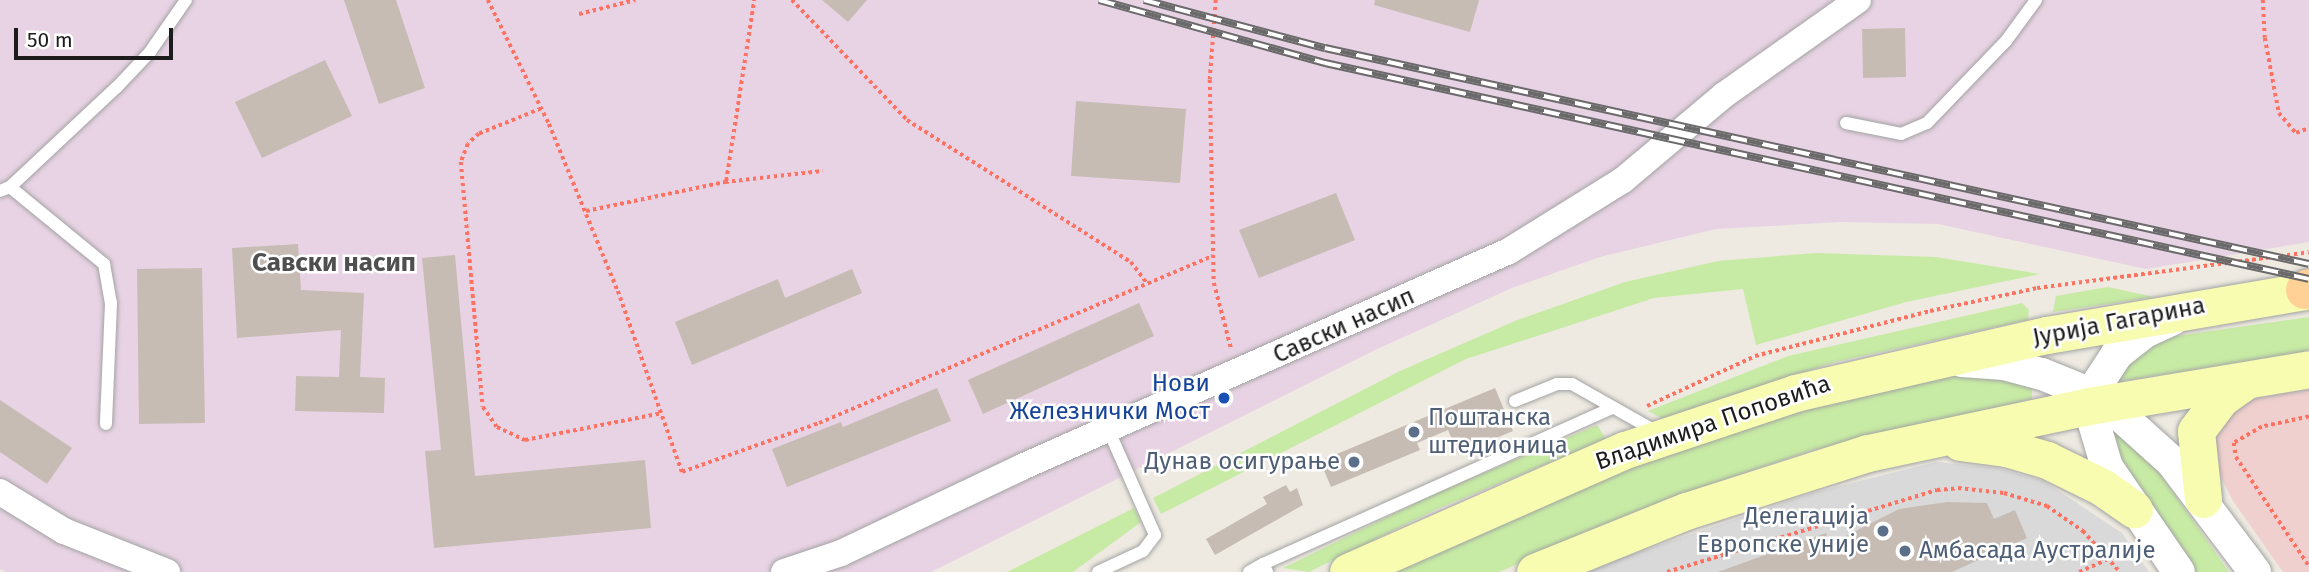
<!DOCTYPE html>
<html>
<head>
<meta charset="utf-8">
<style>
  body { margin:0 }
  #map { position:relative; width:2309px; height:572px; overflow:hidden; background:#eeeae1; font-family:"Fira Sans",sans-serif }
  div>[style] { position:absolute }
  .residential>* { inset:0; background:#dad9d9 }
  .commercial>* { inset:0; background:#f0d0cf }
  .industrial>* { inset:0; background:#e8d3e4 }
  .grass>* { inset:0; background:#c7eba4 }
  .building>* { inset:0; background:#c6bcb4 }
  .path>* { height:3.5px; margin-top:-1.75px; transform-origin:0; background:repeating-linear-gradient(90deg,#ff7262 0 3.5px,transparent 0 7px) }
  .roads { filter:drop-shadow(0 0 2px #a3a3a3) drop-shadow(0 0 2px #a3a3a3) }
  .service>* { height:12px; margin:-6px; padding:0 6px; transform-origin:6px; border-radius:6px; background:#fff }
  .minor>* { height:26px; margin:-13px; padding:0 13px; transform-origin:13px; border-radius:13px; background:#fff }
  .tertiary>* { height:32px; margin:-16px; padding:0 16px; transform-origin:16px; border-radius:16px; background:#fff }
  .secondary>* { height:37px; margin:-18.5px; padding:0 18.5px; transform-origin:18.5px; border-radius:18.5px; background:#f8fcb1 }
  .primary>* { height:38px; margin:-19px; padding:0 19px; transform-origin:19px; border-radius:19px; background:#ffd196 }
  .rail>* { height:8px; margin-top:-4px; transform-origin:0; background:repeating-linear-gradient(90deg,#fff 0 16px,#6a6a6a 0 32px); box-sizing:border-box; border-block:2px solid #6a6a6a }
  .dots>* { width:19px; height:19px; translate:-50% -50%; box-sizing:border-box; border:4px solid #fff; border-radius:50% }
  span { translate:-50% -50%; white-space:nowrap; text-align:center; line-height:1.15; -webkit-text-stroke:5px #fff; paint-order:stroke }
  .street-label { font-size:24px; color:#1c1c1c }
  .transit-label { font-size:24px; color:#164399 }
  .right { translate:-100% -50%; text-align:right }
  .service-label { font-size:24px; color:#4e5e75 }
  .left { translate:0 -50%; text-align:left }
  .neighbourhood-label { font-size:26px; color:#4f4f4f; font-weight:700 }
  .scale { position:absolute; left:14px; top:28px; width:159px; height:32px; box-sizing:border-box; border:4px solid #1c1c1c; border-top:0; padding-left:9px; font-size:21px; line-height:24px; white-space:nowrap; color:#1c1c1c; -webkit-text-stroke:5px #fff; paint-order:stroke }
</style>
</head>
<body>
<div id="map">
  <div class="residential">
    <div style="clip-path:polygon(1936px 462px,1997px 468px,2044px 481px,2122px 533px,2149px 572px,1580px 572px,1812px 493px)"></div>
  </div>
  <div class="commercial">
    <div style="clip-path:polygon(2309px 389px,2309px 572px,2283px 572px,2233px 501px,2216px 467px,2214px 437px,2225px 415px,2247px 400px)"></div>
  </div>
  <div class="industrial">
    <div style="clip-path:polygon(0 0,2309px 0,2309px 242px,2146px 269px,1938px 224px,1840px 222px,1716px 229px,1600px 257px,1512px 288px,1373px 351px,931px 572px,6px 572px,0 569px)"></div>
  </div>
  <div class="grass">
    <div style="clip-path:polygon(1815px 253px,1936px 257px,2040px 274px,1906px 302px,1756px 345px,1743px 289px,1654px 298px,1466px 359px,1161px 514px,1153px 498px,1400px 371px,1515px 321px,1625px 282px,1718px 261px)"></div>
    <div style="clip-path:polygon(2108px 287px,2154px 297px,2053px 312px,2056px 296px)"></div>
    <div style="clip-path:polygon(2022px 303px,2029px 310px,2028px 320px,1835px 362px,1663px 419px,1648px 411px,1788px 356px)"></div>
    <div style="clip-path:polygon(2309px 317px,2309px 351px,2117px 382px,2134px 355px,2169px 337px)"></div>
    <div style="clip-path:polygon(1968px 372px,2032px 382px,2032px 399px,1813px 450px,1691px 491px,1499px 572px,1385px 572px,1473px 531px,1674px 450px,1904px 381px)"></div>
    <div style="clip-path:polygon(1597px 425px,1606px 439px,1437px 509px,1309px 572px,1283px 568px,1432px 495px)"></div>
    <div style="clip-path:polygon(2116px 430px,2147px 455px,2229px 572px,2196px 572px,2130px 477px,2113px 439px)"></div>
    <div style="clip-path:polygon(1134px 508px,1141px 522px,1073px 572px,1007px 572px)"></div>
  </div>
  <div class="building">
    <div style="clip-path:polygon(344px 0,396px 0,425px 88px,379px 104px)"></div>
    <div style="clip-path:polygon(822px 0,867px 0,848px 22px)"></div>
    <div style="clip-path:polygon(1375px 0,1479px 0,1470px 32px,1374px 5px)"></div>
    <div style="clip-path:polygon(1905px 28px,1906px 77px,1863px 78px,1862px 29px)"></div>
    <div style="clip-path:polygon(325px 60px,352px 116px,262px 158px,235px 102px)"></div>
    <div style="clip-path:polygon(1076px 101px,1186px 109px,1180px 183px,1071px 176px)"></div>
    <div style="clip-path:polygon(1336px 193px,1355px 240px,1259px 278px,1239px 230px)"></div>
    <div style="clip-path:polygon(298px 244px,301px 290px,364px 293px,360px 377px,385px 378px,384px 413px,295px 411px,296px 376px,339px 377px,341px 330px,237px 338px,232px 248px)"></div>
    <div style="clip-path:polygon(455px 255px,475px 476px,645px 460px,651px 528px,434px 548px,425px 451px,441px 450px,422px 258px)"></div>
    <div style="clip-path:polygon(202px 268px,205px 423px,139px 424px,137px 269px)"></div>
    <div style="clip-path:polygon(852px 269px,862px 293px,692px 365px,675px 322px,778px 279px,785px 298px)"></div>
    <div style="clip-path:polygon(1139px 303px,1154px 336px,983px 414px,968px 380px)"></div>
    <div style="clip-path:polygon(937px 388px,951px 421px,787px 487px,772px 449px,841px 422px,843px 427px)"></div>
    <div style="clip-path:polygon(1495px 388px,1513px 431px,1458px 454px,1448px 430px,1417px 443px,1420px 450px,1331px 487px,1320px 461px)"></div>
    <div style="clip-path:polygon(0 400px,72px 448px,47px 484px,0 452px)"></div>
    <div style="clip-path:polygon(1286px 485px,1290px 492px,1297px 488px,1303px 505px,1215px 555px,1206px 539px,1267px 504px,1263px 497px)"></div>
    <div style="clip-path:polygon(1947px 502px,1987px 503px,1994px 519px,2015px 510px,2027px 538px,1952px 572px,1718px 572px,1826px 533px,1830px 544px,1899px 509px)"></div>
  </div>
  <div class="path">
    <div style="left:488px;top:0;width:138px;rotate:63.8deg"></div>
    <div style="left:549px;top:124px;width:181px;rotate:67.6deg"></div>
    <div style="left:618px;top:291px;width:192px;rotate:70.5deg"></div>
    <div style="left:682px;top:472px;width:145px;rotate:-19.7deg"></div>
    <div style="left:819px;top:423px;width:428px;rotate:-23deg"></div>
    <div style="left:792px;top:0;width:166px;rotate:46.2deg"></div>
    <div style="left:907px;top:120px;width:265px;rotate:32.4deg"></div>
    <div style="left:1131px;top:262px;width:26px;rotate:53deg"></div>
    <div style="left:1216px;top:0;width:80px;rotate:94.3deg"></div>
    <div style="left:1210px;top:80px;width:203px;rotate:88.9deg"></div>
    <div style="left:1214px;top:283px;width:67px;rotate:75.3deg"></div>
    <div style="left:2263px;top:0;width:38px;rotate:87deg"></div>
    <div style="left:2265px;top:38px;width:76px;rotate:79.4deg"></div>
    <div style="left:2279px;top:113px;width:26px;rotate:50deg"></div>
    <div style="left:2296px;top:133px;width:14px;rotate:-21deg"></div>
    <div style="left:579px;top:14px;width:58px;rotate:-14deg"></div>
    <div style="left:541px;top:109px;width:67px;rotate:158deg"></div>
    <div style="left:479px;top:134px;width:15px;rotate:138deg"></div>
    <div style="left:468px;top:144px;width:19px;rotate:111deg"></div>
    <div style="left:461px;top:162px;width:246px;rotate:84.9deg"></div>
    <div style="left:483px;top:407px;width:24px;rotate:55deg"></div>
    <div style="left:497px;top:427px;width:31px;rotate:25deg"></div>
    <div style="left:525px;top:440px;width:140px;rotate:-11.1deg"></div>
    <div style="left:726px;top:181px;width:183px;rotate:-81.2deg"></div>
    <div style="left:586px;top:211px;width:142px;rotate:-11.8deg"></div>
    <div style="left:725px;top:182px;width:98px;rotate:-6.5deg"></div>
    <div style="left:1647px;top:406px;width:119px;rotate:-24.8deg"></div>
    <div style="left:1755px;top:356px;width:181px;rotate:-14.4deg"></div>
    <div style="left:1930px;top:311px;width:109px;rotate:-12.1deg"></div>
    <div style="left:2037px;top:288px;width:274px;rotate:-7.5deg"></div>
    <div style="left:2309px;top:417px;width:48px;rotate:168deg"></div>
    <div style="left:2262px;top:427px;width:32px;rotate:150deg"></div>
    <div style="left:2234px;top:443px;width:14px;rotate:82deg"></div>
    <div style="left:2236px;top:457px;width:131px;rotate:56.2deg"></div>
    <div style="left:1667px;top:572px;width:282px;rotate:-16.9deg"></div>
    <div style="left:1937px;top:490px;width:21px;rotate:-5deg"></div>
    <div style="left:1958px;top:488px;width:46px;rotate:6.2deg"></div>
    <div style="left:2004px;top:493px;width:45px;rotate:16.8deg"></div>
    <div style="left:2047px;top:506px;width:44px;rotate:34.8deg"></div>
    <div style="left:2083px;top:531px;width:55px;rotate:47.9deg"></div>
    <div style="left:2079px;top:572px;width:34px;rotate:-24deg"></div>
  </div>
  <div class="roads">
    <div class="service">
      <div style="left:1846px;top:123px;width:56px;rotate:11.3deg"></div>
      <div style="left:1901px;top:134px;width:28px;rotate:-23deg"></div>
      <div style="left:1927px;top:123px;width:114px;rotate:-46.1deg"></div>
      <div style="left:2006px;top:41px;width:51px;rotate:-53.8deg"></div>
      <div style="left:10px;top:187px;width:122px;rotate:39.3deg"></div>
      <div style="left:104px;top:264px;width:40px;rotate:80deg"></div>
      <div style="left:111px;top:303px;width:121px;rotate:92.4deg"></div>
      <div style="left:0;top:191px;width:11px;rotate:-22deg"></div>
      <div style="left:10px;top:187px;width:146px;rotate:-43.1deg"></div>
      <div style="left:117px;top:87px;width:48px;rotate:-46.7deg"></div>
      <div style="left:150px;top:52px;width:63px;rotate:-55.3deg"></div>
      <div style="left:1515px;top:401px;width:45px;rotate:-22deg"></div>
      <div style="left:1557px;top:384px;width:15px"></div>
      <div style="left:1572px;top:384px;width:95px;rotate:29.5deg"></div>
      <div style="left:1263px;top:564px;width:381px;rotate:-24.1deg"></div>
      <div style="left:1098px;top:572px;width:50px;rotate:-25deg"></div>
      <div style="left:1143px;top:551px;width:20px;rotate:-53deg"></div>
      <div style="left:1155px;top:535px;width:114px;rotate:-113.9deg"></div>
      <div style="left:1249px;top:572px;width:16px;rotate:-30deg"></div>
      <div style="left:1263px;top:564px;width:9px;rotate:63deg"></div>
    </div>
    <div class="minor">
      <div style="left:0;top:492px;width:75px;rotate:31.4deg"></div>
      <div style="left:64px;top:531px;width:111px;rotate:21.7deg"></div>
      <div style="left:784px;top:572px;width:60px;rotate:-18.4deg"></div>
      <div style="left:841px;top:553px;width:200px;rotate:-25.4deg"></div>
      <div style="left:1022px;top:467px;width:533px;rotate:-23.92deg"></div>
      <div style="left:1509px;top:251px;width:134px;rotate:-31.9deg"></div>
      <div style="left:1623px;top:180px;width:132px;rotate:-40.1deg"></div>
      <div style="left:1724px;top:95px;width:164px;rotate:-35.3deg"></div>
    </div>
    <div class="tertiary">
      <div style="left:2173px;top:319px;width:31px;rotate:155deg"></div>
      <div style="left:2145px;top:332px;width:36px;rotate:142deg"></div>
      <div style="left:2117px;top:354px;width:45px;rotate:123.3deg"></div>
      <div style="left:2092px;top:392px;width:14px;rotate:102deg"></div>
      <div style="left:2089px;top:406px;width:64px;rotate:73.6deg"></div>
      <div style="left:2107px;top:467px;width:127px;rotate:55.6deg"></div>
      <div style="left:1962px;top:361px;width:42px;rotate:4.1deg"></div>
      <div style="left:2004px;top:364px;width:39px;rotate:15deg"></div>
      <div style="left:2042px;top:374px;width:64px;rotate:22.1deg"></div>
      <div style="left:2101px;top:398px;width:96px;rotate:42deg"></div>
      <div style="left:2172px;top:462px;width:138px;rotate:53deg"></div>
    </div>
    <div class="secondary">
      <div style="left:1960px;top:442px;width:46px;rotate:7.4deg"></div>
      <div style="left:2006px;top:448px;width:43px;rotate:16.3deg"></div>
      <div style="left:2047px;top:460px;width:61px;rotate:26.1deg"></div>
      <div style="left:2102px;top:487px;width:39px;rotate:35deg"></div>
      <div style="left:2203px;top:499px;width:68px;rotate:-95.9deg"></div>
      <div style="left:2196px;top:431px;width:41px;rotate:-52.9deg"></div>
      <div style="left:2221px;top:398px;width:28px;rotate:-35deg"></div>
      <div style="left:1348px;top:572px;width:303px;rotate:-23.8deg"></div>
      <div style="left:1625px;top:450px;width:179px;rotate:-18.5deg"></div>
      <div style="left:1795px;top:393px;width:259px;rotate:-13deg"></div>
      <div style="left:2047px;top:335px;width:266px;rotate:-9.7deg"></div>
      <div style="left:1535px;top:572px;width:163px;rotate:-22deg"></div>
      <div style="left:1686px;top:511px;width:191px;rotate:-17.7deg"></div>
      <div style="left:1868px;top:453px;width:226px;rotate:-12deg"></div>
      <div style="left:2089px;top:406px;width:223px;rotate:-9.5deg"></div>
    </div>
    <div class="primary">
      <div style="left:2305px;top:290px;width:4px;rotate:-27deg"></div>
    </div>
  </div>
  <div class="rail">
    <div style="left:1099px;top:0;width:235px;rotate:15.6deg"></div>
    <div style="left:1325px;top:63px;width:1007px;rotate:12.38deg"></div>
    <div style="left:1144px;top:0;width:187px;rotate:14.9deg"></div>
    <div style="left:1325px;top:48px;width:1007px;rotate:12.38deg"></div>
  </div>
  <div class="dots">
    <div style="left:1224px;top:398px;background:#1a4fb4"></div>
    <div style="left:1414px;top:432px;background:#5c6f8a"></div>
    <div style="left:1354px;top:462px;background:#5c6f8a"></div>
    <div style="left:1883px;top:531px;background:#5c6f8a"></div>
    <div style="left:1905px;top:551px;background:#5c6f8a"></div>
  </div>
  <div class="street-label">
    <span style="left:2119px;top:322px;rotate:-11deg">Јурија Гагарина</span>
    <span style="left:1344px;top:326px;rotate:-24deg">Савски насип</span>
    <span style="left:1713px;top:423px;rotate:-19deg">Владимира Поповића</span>
  </div>
  <div class="transit-label">
    <span class="right" style="left:1210px;top:398px">Нови<br>Железнички Мост</span>
  </div>
  <div class="service-label">
    <span class="left" style="left:1428px;top:432px">Поштанска<br>штедионица</span>
    <span class="right" style="left:1340px;top:462px">Дунав осигурање</span>
    <span class="right" style="left:1869px;top:531px">Делегација<br>Европске уније</span>
    <span class="left" style="left:1919px;top:551px">Амбасада Аустралије</span>
  </div>
  <div class="neighbourhood-label">
    <span style="left:334px;top:263px">Савски насип</span>
  </div>
  <div class="scale">50 m</div>
</div>
</body>
</html>
